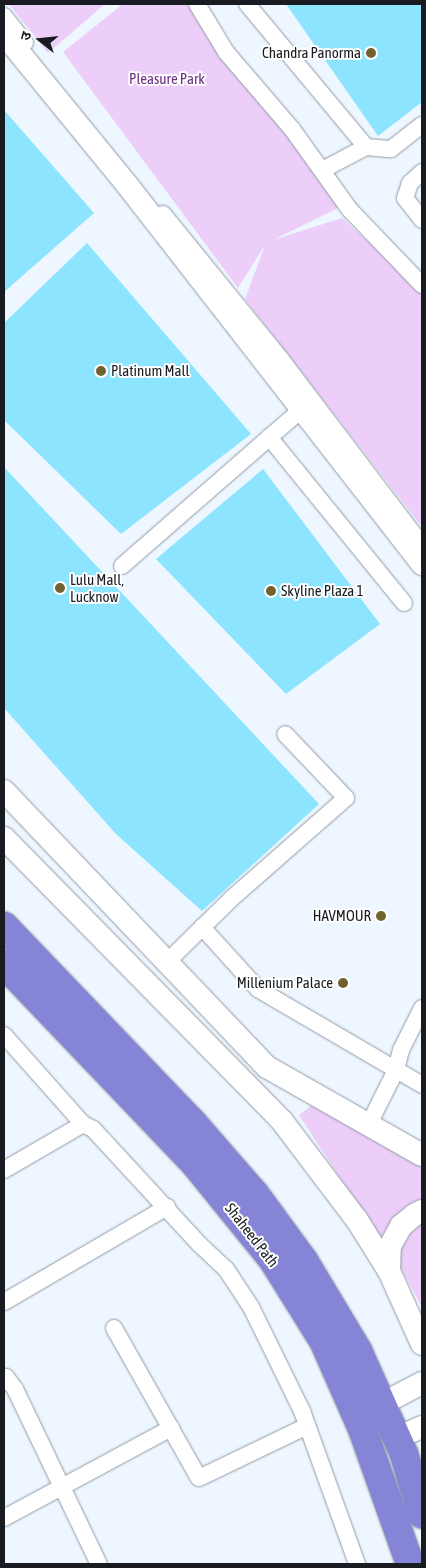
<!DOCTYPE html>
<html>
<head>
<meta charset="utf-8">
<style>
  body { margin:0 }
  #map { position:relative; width:426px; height:1568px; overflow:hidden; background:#eef6ff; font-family:"Asap Condensed","Noto Sans Devanagari",sans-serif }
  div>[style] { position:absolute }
  .green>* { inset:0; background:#eccef9 }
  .building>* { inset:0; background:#8ce4ff }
  .roads { filter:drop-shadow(0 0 1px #929ba6) drop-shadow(0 0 1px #929ba6) }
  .street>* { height:16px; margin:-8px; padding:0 8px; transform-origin:8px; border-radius:8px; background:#fff }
  .secondary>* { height:22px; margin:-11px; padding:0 11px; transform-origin:11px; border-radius:11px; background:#fff }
  .highway>* { height:28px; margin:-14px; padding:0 14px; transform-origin:14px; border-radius:14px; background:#8684d6 }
  .dots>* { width:14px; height:14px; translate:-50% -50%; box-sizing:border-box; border:2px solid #fff; border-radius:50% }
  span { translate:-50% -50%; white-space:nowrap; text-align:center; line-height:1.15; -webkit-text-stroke:4px #fff; paint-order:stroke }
  .poi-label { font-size:15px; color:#181c20 }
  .right { translate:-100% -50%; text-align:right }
  .left { translate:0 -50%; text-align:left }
  .park-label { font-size:15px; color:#6d2f85 }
  .street-label { font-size:15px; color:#181c20 }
  .frame { position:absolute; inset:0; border:5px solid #181c20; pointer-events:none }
  .north { position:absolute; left:15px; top:15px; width:50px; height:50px; -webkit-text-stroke:4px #fff; paint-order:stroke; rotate:286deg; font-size:14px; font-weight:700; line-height:20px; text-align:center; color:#181c20 }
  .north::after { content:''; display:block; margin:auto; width:18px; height:22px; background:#181c20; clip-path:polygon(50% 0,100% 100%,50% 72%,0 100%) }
</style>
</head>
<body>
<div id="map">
  <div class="green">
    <div style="clip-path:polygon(9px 4px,105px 4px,48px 53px)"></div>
    <div style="clip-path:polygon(123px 4px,199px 4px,338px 208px,273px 240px,342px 218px,422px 292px,422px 527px,245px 299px,265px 245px,238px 288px,63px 52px)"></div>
    <div style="clip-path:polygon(316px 1102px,422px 1164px,422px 1307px,392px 1252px,366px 1218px,299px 1115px)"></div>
  </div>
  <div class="building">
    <div style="clip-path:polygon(286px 4px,422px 4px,422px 102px,378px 136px)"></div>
    <div style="clip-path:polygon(4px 110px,94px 213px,4px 292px)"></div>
    <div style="clip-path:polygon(87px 243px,251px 434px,121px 534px,4px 420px,4px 323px)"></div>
    <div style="clip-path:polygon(4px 467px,319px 804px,202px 911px,116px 834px,4px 708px)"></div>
    <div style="clip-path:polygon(263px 469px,380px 624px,286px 694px,156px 559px)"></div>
  </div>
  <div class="roads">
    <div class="street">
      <div style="left:197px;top:4px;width:56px;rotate:58.9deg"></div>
      <div style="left:226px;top:52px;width:101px;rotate:49.4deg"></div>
      <div style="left:292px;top:129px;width:100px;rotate:54.4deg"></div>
      <div style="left:350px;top:210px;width:104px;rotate:46.2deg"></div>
      <div style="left:247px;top:4px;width:186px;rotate:50.2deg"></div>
      <div style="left:4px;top:16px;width:34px;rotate:52deg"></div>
      <div style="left:328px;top:167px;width:43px;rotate:-27.8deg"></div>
      <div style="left:366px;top:147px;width:25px;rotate:5deg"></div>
      <div style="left:391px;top:149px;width:39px;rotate:-38deg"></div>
      <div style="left:422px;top:172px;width:16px;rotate:137deg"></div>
      <div style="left:410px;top:183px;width:16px;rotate:108deg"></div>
      <div style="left:405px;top:198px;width:28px;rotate:52deg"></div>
      <div style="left:163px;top:214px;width:186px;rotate:50.9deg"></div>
      <div style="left:280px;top:358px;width:235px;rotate:52.8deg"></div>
      <div style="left:269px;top:437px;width:214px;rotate:50.9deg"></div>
      <div style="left:122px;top:566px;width:239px;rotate:-41.1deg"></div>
      <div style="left:202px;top:927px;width:84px;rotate:47.9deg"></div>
      <div style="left:258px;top:989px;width:190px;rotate:30.3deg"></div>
      <div style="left:167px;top:962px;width:90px;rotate:-44.5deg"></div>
      <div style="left:231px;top:899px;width:153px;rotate:-41.3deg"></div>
      <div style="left:346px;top:798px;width:88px;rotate:-133.6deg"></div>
      <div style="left:4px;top:1035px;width:119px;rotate:48.4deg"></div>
      <div style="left:83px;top:1124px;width:11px;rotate:27deg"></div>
      <div style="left:93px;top:1129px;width:156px;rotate:47.3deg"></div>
      <div style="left:199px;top:1244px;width:37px;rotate:43deg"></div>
      <div style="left:226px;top:1269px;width:45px;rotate:56.7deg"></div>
      <div style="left:251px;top:1307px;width:116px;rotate:63.9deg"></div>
      <div style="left:302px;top:1411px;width:163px;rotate:70.2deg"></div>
      <div style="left:369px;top:1124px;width:60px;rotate:-63.4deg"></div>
      <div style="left:396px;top:1070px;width:21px;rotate:-76deg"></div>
      <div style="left:401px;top:1050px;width:47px;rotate:-63.4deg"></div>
      <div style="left:4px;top:1170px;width:91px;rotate:-30.2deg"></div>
      <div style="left:4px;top:1302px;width:189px;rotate:-30.2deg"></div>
      <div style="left:114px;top:1328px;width:172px;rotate:60.5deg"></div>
      <div style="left:199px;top:1478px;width:120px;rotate:-25.7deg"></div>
      <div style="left:4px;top:1378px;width:2px;rotate:-27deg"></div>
      <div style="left:6px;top:1377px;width:15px;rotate:53deg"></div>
      <div style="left:15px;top:1389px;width:194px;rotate:64.4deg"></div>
      <div style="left:4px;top:1518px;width:190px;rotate:-28.3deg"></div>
    </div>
    <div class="secondary">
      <div style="left:4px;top:34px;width:196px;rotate:50.8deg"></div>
      <div style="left:128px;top:186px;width:479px;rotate:52.1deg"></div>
      <div style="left:4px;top:791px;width:381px;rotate:46.4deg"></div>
      <div style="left:267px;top:1067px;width:178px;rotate:29.6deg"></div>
      <div style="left:4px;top:838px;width:397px;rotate:45.5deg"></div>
      <div style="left:282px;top:1121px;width:124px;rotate:52.9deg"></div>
      <div style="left:357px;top:1220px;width:60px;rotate:57.9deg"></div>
      <div style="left:389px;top:1271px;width:80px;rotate:65.7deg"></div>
      <div style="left:389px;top:1271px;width:25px;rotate:-88deg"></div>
      <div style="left:390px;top:1246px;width:23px;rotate:-61deg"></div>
      <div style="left:401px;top:1226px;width:17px;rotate:-40deg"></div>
      <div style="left:414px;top:1215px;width:9px;rotate:-27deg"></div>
      <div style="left:382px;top:1404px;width:45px;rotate:-27.7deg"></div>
      <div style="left:397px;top:1438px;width:27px;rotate:-24deg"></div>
    </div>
    <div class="highway">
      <div style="left:4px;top:926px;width:273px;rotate:46.2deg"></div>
      <div style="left:193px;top:1123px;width:94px;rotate:48.9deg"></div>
      <div style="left:255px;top:1194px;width:83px;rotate:53.8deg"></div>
      <div style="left:304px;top:1261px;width:105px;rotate:59deg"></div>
      <div style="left:358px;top:1351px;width:113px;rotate:65.9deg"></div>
      <div style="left:404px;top:1454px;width:63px;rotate:73.3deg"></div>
      <div style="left:4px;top:964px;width:277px;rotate:46.3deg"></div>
      <div style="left:195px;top:1164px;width:124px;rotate:50.9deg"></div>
      <div style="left:273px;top:1260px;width:97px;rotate:58.1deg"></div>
      <div style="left:324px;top:1342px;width:97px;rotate:66.3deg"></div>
      <div style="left:363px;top:1431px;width:141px;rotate:70.5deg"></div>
    </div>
  </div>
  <div class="dots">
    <div style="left:371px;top:53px;background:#726230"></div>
    <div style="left:101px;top:371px;background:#726230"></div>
    <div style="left:60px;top:588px;background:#726230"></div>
    <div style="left:271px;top:591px;background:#726230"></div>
    <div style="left:381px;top:916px;background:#726230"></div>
    <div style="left:343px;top:983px;background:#726230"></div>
  </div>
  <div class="poi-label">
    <span class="right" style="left:361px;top:53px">Chandra Panorma</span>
    <span class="left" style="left:111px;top:371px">Platinum Mall</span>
    <span class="left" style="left:70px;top:588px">Lulu Mall,<br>Lucknow</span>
    <span class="left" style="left:281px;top:591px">Skyline Plaza 1</span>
    <span class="right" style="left:371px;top:916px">HAVMOUR</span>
    <span class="right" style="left:333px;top:983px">Millenium Palace</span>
  </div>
  <div class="park-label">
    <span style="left:167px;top:79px">Pleasure Park</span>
  </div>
  <div class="street-label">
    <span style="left:252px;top:1235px;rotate:52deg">Shaheed Path</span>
  </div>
  <div class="frame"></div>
  <div class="north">उ</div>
</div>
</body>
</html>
